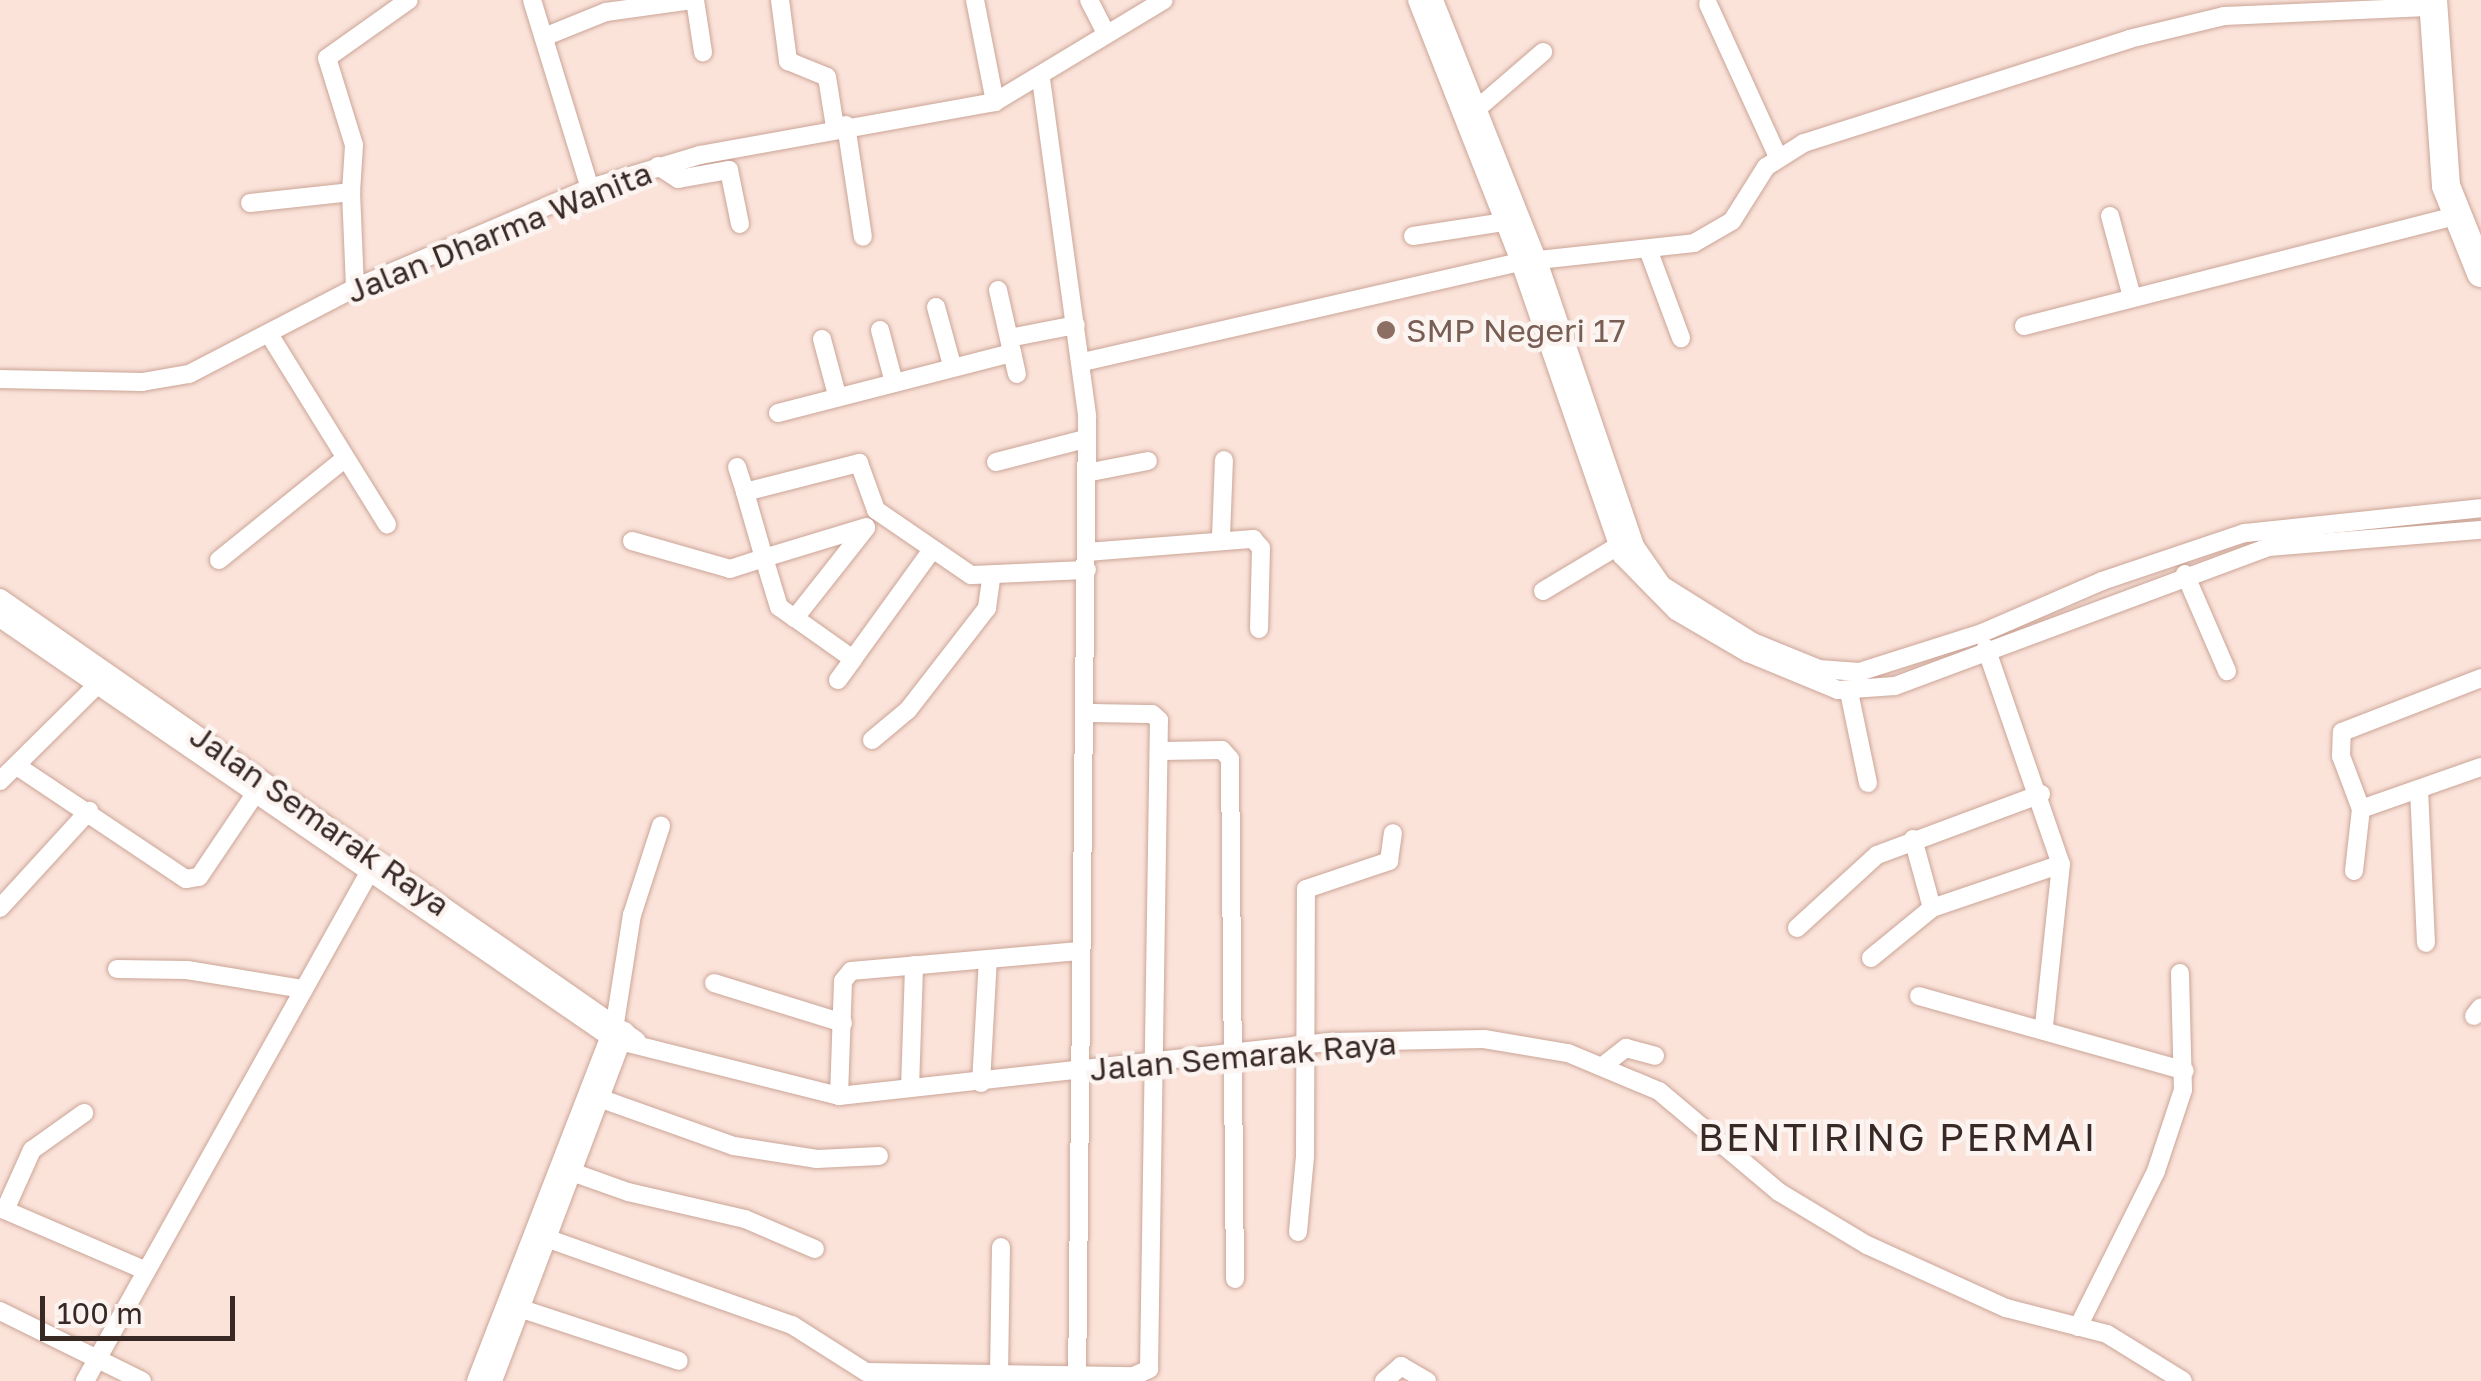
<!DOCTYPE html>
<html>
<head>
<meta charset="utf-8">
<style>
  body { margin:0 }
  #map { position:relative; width:2481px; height:1381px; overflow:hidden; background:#fbe3da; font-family:"Golos Text",sans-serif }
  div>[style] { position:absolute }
  .roads { filter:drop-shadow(0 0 2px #cba597) drop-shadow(0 0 2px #cba597) }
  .minor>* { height:18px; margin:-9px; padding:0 9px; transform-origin:9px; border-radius:9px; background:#fff }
  .highway>* { height:28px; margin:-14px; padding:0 14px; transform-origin:14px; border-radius:14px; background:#fff }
  .dots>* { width:28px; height:28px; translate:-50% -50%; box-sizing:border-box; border:5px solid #fcf4f1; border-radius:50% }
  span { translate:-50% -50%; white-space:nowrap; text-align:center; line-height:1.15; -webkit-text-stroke:9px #fcf4f1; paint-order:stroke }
  .street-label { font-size:32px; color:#382924 }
  .education-label { font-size:32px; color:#785e54 }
  .left { translate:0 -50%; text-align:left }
  .quarter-label { font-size:38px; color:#382924; letter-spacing:2.5px }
  .scale { position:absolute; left:40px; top:1296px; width:195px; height:45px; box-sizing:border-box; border:5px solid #382924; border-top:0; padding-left:12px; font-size:30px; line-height:35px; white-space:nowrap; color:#382924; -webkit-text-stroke:8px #fcf4f1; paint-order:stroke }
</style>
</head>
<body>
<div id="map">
  <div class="roads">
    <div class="minor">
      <div style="left:532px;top:0;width:197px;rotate:72.9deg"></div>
      <div style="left:695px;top:0;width:53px;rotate:81.3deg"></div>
      <div style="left:780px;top:0;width:62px;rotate:82.5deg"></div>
      <div style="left:788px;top:61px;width:42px;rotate:22.3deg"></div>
      <div style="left:827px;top:77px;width:51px;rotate:80.9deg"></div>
      <div style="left:975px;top:0;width:104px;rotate:78.9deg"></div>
      <div style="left:1089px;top:0;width:37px;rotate:63deg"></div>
      <div style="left:1417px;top:0;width:282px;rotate:68.5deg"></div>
      <div style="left:1520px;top:262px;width:311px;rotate:70.9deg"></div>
      <div style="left:1622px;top:556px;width:77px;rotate:45.5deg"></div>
      <div style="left:1676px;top:611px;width:83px;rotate:30.3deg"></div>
      <div style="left:1748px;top:653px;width:97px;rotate:22.3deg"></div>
      <div style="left:1838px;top:690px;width:57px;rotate:-4deg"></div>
      <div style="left:1895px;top:686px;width:398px;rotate:-20.4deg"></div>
      <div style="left:2268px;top:547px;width:214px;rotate:-4.6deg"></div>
      <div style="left:1434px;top:0;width:281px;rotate:68.3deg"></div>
      <div style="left:1538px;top:261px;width:301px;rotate:71.2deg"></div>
      <div style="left:1635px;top:546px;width:47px;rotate:55.3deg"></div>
      <div style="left:1662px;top:585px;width:107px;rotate:32.1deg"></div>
      <div style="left:1753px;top:642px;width:71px;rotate:22.2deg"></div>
      <div style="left:1819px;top:669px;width:40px;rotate:4.3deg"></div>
      <div style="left:1859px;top:672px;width:129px;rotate:-17.6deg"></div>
      <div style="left:1982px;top:633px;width:131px;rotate:-23.4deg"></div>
      <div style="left:2102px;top:581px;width:151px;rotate:-18.6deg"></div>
      <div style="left:2245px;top:533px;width:237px;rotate:-6deg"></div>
      <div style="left:1708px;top:4px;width:168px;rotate:65.4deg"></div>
      <div style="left:544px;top:37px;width:67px;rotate:-22deg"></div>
      <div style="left:606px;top:12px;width:87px;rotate:-7.9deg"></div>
      <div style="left:1041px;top:79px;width:340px;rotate:82.2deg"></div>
      <div style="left:1087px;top:416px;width:965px;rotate:90.59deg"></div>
      <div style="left:1478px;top:108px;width:86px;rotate:-40.7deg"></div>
      <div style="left:846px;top:125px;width:113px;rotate:81.4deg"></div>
      <div style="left:658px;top:166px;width:24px;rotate:33deg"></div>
      <div style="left:678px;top:179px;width:52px;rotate:-10deg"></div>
      <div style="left:729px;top:170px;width:55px;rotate:78.5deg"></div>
      <div style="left:351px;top:192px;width:47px;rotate:-86.3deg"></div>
      <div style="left:354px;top:145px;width:91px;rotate:-107.2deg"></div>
      <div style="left:327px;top:58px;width:100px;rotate:-35.3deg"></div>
      <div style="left:250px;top:203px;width:102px;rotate:-6.2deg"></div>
      <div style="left:351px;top:192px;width:96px;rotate:87.6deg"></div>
      <div style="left:2110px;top:216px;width:84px;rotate:74.8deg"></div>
      <div style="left:1413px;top:236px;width:93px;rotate:-8.7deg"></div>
      <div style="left:1649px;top:252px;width:92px;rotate:69.6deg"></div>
      <div style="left:998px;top:290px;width:86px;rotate:77.3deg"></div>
      <div style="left:936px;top:307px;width:60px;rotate:74.6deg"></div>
      <div style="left:2024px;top:326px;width:444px;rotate:-14.3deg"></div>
      <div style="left:880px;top:330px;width:51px;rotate:75.1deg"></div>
      <div style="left:269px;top:334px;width:224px;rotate:58.2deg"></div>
      <div style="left:1009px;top:338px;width:68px;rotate:-11deg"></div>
      <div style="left:822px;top:339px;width:58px;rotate:75deg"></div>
      <div style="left:1083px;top:362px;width:448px;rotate:-12.9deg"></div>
      <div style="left:1520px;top:262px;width:175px;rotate:-6.2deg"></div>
      <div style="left:1694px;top:243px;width:44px;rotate:-30.1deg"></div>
      <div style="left:1732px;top:221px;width:64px;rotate:-57.8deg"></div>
      <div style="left:1766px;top:167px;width:45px;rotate:-32.3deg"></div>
      <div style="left:1804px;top:143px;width:341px;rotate:-17.7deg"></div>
      <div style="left:2129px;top:39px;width:98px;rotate:-13.6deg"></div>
      <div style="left:2224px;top:16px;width:209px;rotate:-2.5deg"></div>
      <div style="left:0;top:379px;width:142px;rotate:1.2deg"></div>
      <div style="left:142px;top:382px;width:48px;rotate:-9.7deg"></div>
      <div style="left:189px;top:374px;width:187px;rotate:-27.4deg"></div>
      <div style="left:355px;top:288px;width:255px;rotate:-23.1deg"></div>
      <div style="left:590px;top:188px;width:115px;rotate:-16.7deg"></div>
      <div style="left:700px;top:155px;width:300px;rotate:-10.2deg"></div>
      <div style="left:995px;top:102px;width:197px;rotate:-31.1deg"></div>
      <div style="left:778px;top:413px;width:242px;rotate:-14.4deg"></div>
      <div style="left:996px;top:462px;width:92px;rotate:-14.5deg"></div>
      <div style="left:737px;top:467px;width:26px;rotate:72deg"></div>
      <div style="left:1086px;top:473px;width:63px;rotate:-11deg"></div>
      <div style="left:866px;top:527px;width:107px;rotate:163.1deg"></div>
      <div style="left:764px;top:558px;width:69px;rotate:-106.1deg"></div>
      <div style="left:745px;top:492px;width:118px;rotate:-14.3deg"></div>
      <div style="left:859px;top:463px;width:50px;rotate:70.1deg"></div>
      <div style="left:876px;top:510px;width:115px;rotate:34.4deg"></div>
      <div style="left:971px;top:575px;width:116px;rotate:-2.5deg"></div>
      <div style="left:866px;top:528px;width:115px;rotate:128.3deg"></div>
      <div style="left:795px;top:618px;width:71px;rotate:35.3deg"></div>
      <div style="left:853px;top:659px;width:135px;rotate:-54.1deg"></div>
      <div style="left:1221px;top:537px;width:77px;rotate:-87.8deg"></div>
      <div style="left:632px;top:541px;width:102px;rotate:15.9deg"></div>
      <div style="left:730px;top:569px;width:36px;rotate:-18deg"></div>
      <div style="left:764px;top:558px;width:51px;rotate:73deg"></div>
      <div style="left:779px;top:607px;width:19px;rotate:35deg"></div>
      <div style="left:1087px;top:552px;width:167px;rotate:-4.5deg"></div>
      <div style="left:1253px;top:539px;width:12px;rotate:48deg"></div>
      <div style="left:1261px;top:548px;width:81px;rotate:91.4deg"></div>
      <div style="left:219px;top:560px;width:161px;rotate:-38.9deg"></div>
      <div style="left:2185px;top:574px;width:106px;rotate:66.6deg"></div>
      <div style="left:1543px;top:591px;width:87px;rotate:-31deg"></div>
      <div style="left:0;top:598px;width:775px;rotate:34.8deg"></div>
      <div style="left:0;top:618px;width:736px;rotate:34.49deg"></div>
      <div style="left:607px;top:1035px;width:22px;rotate:21deg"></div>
      <div style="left:628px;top:1043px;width:218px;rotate:14.1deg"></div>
      <div style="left:839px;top:1096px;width:496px;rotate:-6.3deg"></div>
      <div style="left:1332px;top:1042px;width:152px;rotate:-1.1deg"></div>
      <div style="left:1484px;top:1039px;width:85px;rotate:9.5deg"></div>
      <div style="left:1568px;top:1053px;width:99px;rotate:22.7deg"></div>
      <div style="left:1659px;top:1091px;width:157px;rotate:40.1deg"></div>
      <div style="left:1779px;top:1192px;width:103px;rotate:31.1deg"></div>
      <div style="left:1867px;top:1245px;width:153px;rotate:24.4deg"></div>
      <div style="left:2006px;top:1308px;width:104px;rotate:14.4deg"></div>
      <div style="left:2107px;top:1334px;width:89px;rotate:31.7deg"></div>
      <div style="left:1986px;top:648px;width:229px;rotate:70.9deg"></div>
      <div style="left:2061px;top:864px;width:163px;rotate:96deg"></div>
      <div style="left:838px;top:680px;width:26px;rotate:-54deg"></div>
      <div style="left:1849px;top:692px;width:93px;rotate:78.2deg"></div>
      <div style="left:872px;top:740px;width:47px;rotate:-39.8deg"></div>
      <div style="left:908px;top:710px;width:129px;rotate:-52.2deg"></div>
      <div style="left:987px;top:608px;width:29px;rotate:-82deg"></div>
      <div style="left:1162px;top:751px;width:60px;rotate:-1deg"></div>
      <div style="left:1222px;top:750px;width:12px;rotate:48deg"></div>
      <div style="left:1230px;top:759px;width:520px;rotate:89.45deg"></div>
      <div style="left:17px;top:766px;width:203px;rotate:33.8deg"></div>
      <div style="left:186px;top:879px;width:13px;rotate:-9deg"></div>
      <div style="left:199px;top:877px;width:104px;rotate:-56deg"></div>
      <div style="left:0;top:781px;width:148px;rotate:-44.7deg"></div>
      <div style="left:2419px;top:789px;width:154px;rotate:87.4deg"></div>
      <div style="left:2361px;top:809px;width:57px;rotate:-110.7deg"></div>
      <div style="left:2341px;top:756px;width:24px;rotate:-88deg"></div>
      <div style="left:2342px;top:732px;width:149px;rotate:-21.2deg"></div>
      <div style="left:1913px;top:839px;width:72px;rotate:74.6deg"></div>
      <div style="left:2354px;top:871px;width:62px;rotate:-83.6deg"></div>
      <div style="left:2361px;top:809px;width:127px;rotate:-19.3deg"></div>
      <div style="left:0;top:908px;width:132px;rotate:-47.5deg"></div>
      <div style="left:1797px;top:928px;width:108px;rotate:-42.4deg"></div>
      <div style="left:1877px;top:855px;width:175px;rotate:-20.4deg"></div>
      <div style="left:1871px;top:958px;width:79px;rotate:-39.3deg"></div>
      <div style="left:1932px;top:908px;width:136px;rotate:-18.8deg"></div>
      <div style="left:117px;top:969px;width:70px;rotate:0.8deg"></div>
      <div style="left:187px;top:970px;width:118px;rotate:9.3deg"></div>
      <div style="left:714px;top:983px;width:135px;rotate:17.2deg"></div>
      <div style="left:1919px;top:996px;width:276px;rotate:15.7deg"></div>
      <div style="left:2474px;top:1016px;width:11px;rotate:-52deg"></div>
      <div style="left:1604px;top:1065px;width:28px;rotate:-38deg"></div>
      <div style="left:1626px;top:1048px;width:30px;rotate:15deg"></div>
      <div style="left:981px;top:1083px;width:124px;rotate:-86.8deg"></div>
      <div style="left:910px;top:1088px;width:123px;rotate:-88.1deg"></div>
      <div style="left:839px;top:1096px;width:115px;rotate:-88deg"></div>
      <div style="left:843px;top:981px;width:13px;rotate:-51deg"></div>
      <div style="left:851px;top:971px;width:229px;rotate:-5deg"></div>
      <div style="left:599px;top:1098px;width:143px;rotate:19.6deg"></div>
      <div style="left:734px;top:1146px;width:84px;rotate:8.9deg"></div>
      <div style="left:817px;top:1159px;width:62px;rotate:-2.8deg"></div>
      <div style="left:569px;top:1171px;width:63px;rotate:19.6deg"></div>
      <div style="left:628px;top:1192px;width:120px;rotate:13deg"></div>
      <div style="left:745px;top:1219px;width:76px;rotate:23.2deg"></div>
      <div style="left:0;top:1208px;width:157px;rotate:23.3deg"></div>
      <div style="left:5px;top:1210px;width:66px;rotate:-65.8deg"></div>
      <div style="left:32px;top:1150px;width:64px;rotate:-35.4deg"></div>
      <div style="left:1298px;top:1232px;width:75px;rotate:-84.7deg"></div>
      <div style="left:1305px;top:1157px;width:268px;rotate:-89.8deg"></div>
      <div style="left:1306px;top:889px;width:88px;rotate:-18.6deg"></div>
      <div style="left:1389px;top:861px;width:28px;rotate:-82deg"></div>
      <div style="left:546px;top:1238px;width:261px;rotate:19.5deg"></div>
      <div style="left:792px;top:1325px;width:88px;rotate:32.4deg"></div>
      <div style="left:866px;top:1372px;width:268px;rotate:0.9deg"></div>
      <div style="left:1134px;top:1376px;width:17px;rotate:-25deg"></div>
      <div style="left:1149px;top:1369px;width:649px;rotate:-89.12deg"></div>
      <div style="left:1159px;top:720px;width:9px;rotate:-139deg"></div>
      <div style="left:1152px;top:714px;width:65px;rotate:-179.1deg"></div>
      <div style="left:522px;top:1309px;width:165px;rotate:18.3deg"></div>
      <div style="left:0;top:1311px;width:158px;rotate:26.2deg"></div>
      <div style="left:2078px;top:1327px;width:174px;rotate:-63.4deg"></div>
      <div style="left:2156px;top:1171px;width:85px;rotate:-71.6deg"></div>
      <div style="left:2183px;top:1090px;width:117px;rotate:-91.5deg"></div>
      <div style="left:999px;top:1374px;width:127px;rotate:-89.1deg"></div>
      <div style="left:85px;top:1381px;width:592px;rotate:-60.8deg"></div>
      <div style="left:476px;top:1381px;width:384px;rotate:-68.8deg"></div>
      <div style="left:615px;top:1023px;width:109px;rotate:-81.1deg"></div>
      <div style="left:632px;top:915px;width:94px;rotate:-72deg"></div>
      <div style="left:493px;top:1381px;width:374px;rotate:-69.3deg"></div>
      <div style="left:1384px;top:1381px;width:23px;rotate:-41deg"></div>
      <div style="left:1401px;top:1366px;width:30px;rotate:30deg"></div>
    </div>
    <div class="highway">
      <div style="left:2433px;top:0;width:186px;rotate:86deg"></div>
      <div style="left:2446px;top:186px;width:94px;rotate:68.1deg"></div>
    </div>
  </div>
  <div class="dots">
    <div style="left:1386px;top:330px;background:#8d6e63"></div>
  </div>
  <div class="street-label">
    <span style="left:499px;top:232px;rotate:-22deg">Jalan Dharma Wanita</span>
    <span style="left:320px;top:820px;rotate:35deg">Jalan Semarak Raya</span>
    <span style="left:1243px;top:1056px;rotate:-5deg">Jalan Semarak Raya</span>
  </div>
  <div class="education-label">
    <span class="left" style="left:1406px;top:330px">SMP Negeri 17</span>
  </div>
  <div class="quarter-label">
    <span style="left:1898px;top:1137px">BENTIRING PERMAI</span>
  </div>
  <div class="scale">100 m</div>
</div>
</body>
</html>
